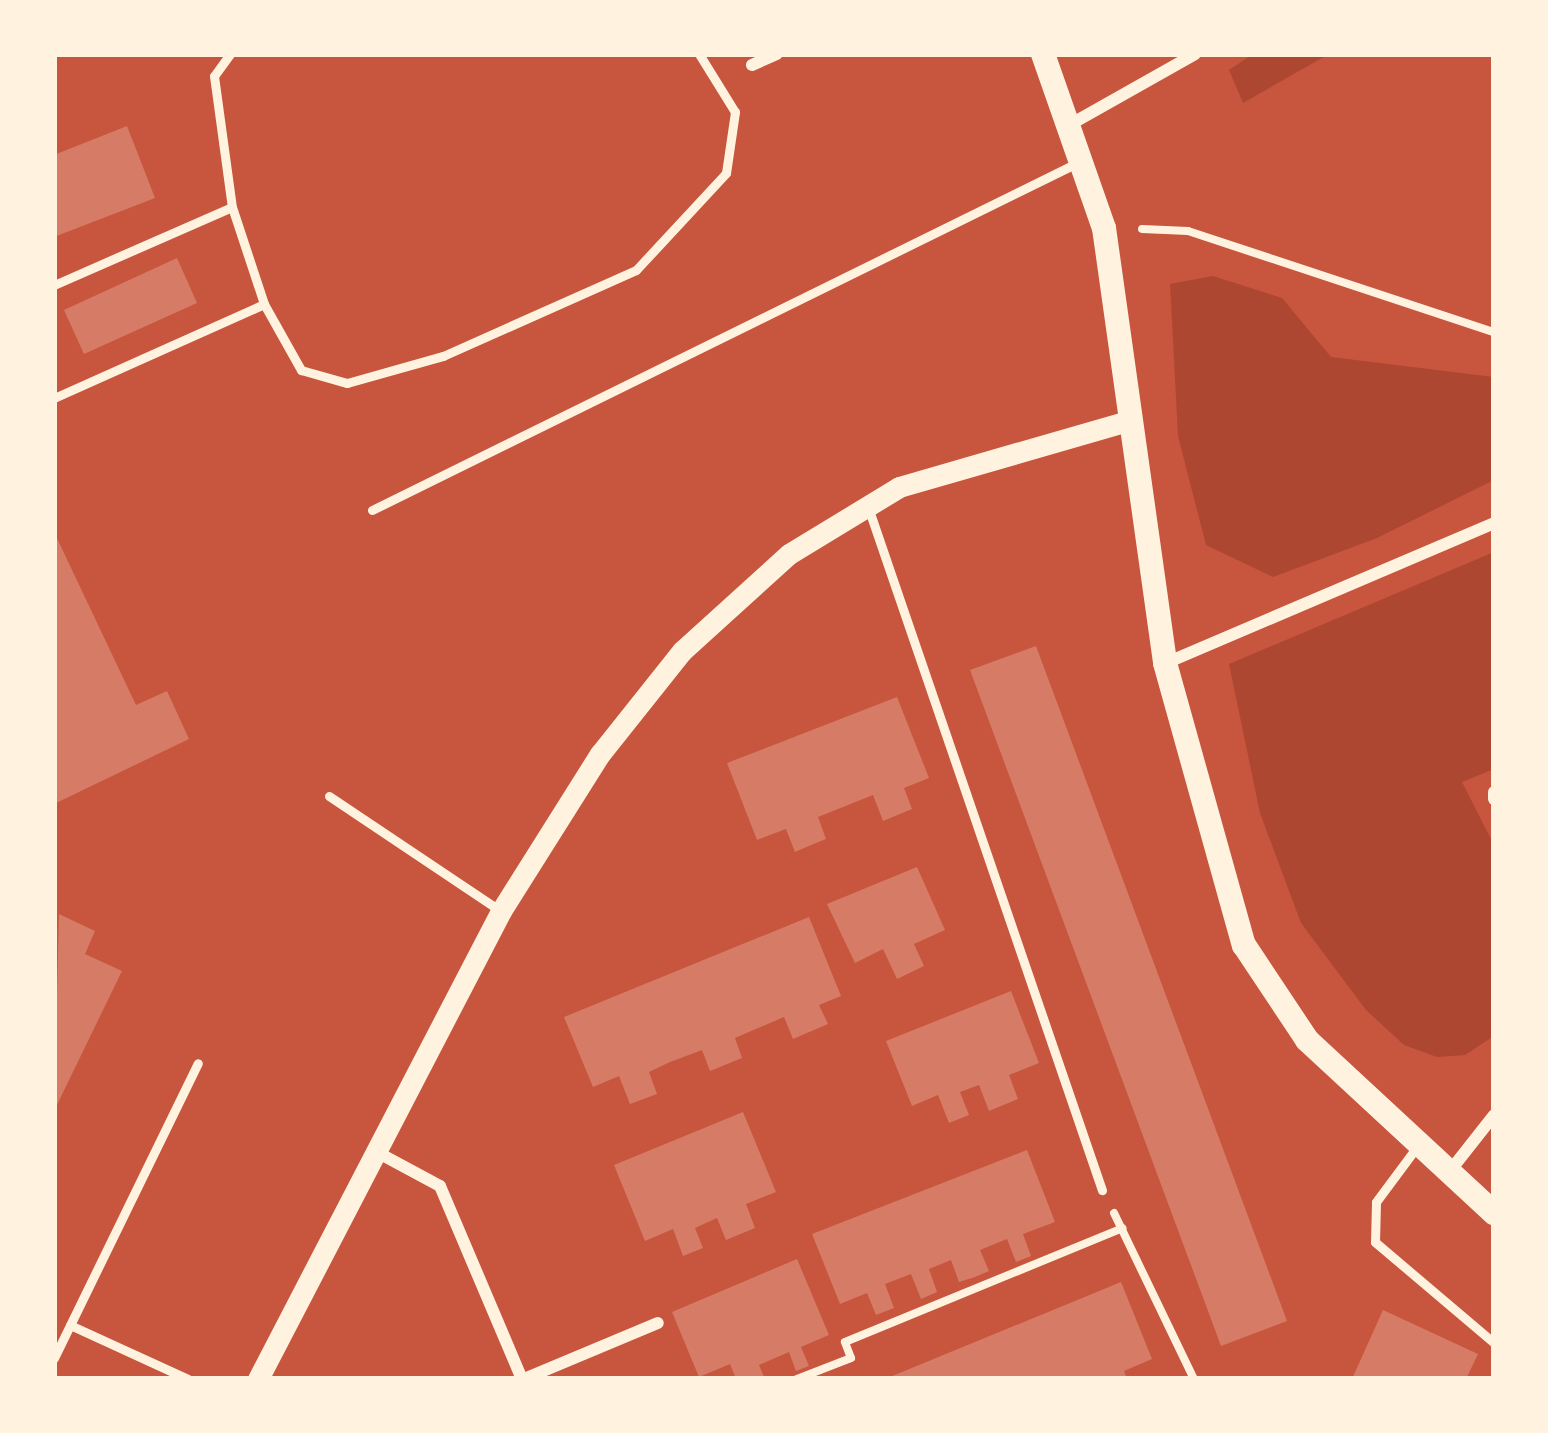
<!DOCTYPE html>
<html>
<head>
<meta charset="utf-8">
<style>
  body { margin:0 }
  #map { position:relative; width:1548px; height:1433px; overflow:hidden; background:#c8553d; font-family:Cabin,sans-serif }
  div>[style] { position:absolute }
  .green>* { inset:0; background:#ae4732 }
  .building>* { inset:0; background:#d67c66 }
  .path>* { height:8px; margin:-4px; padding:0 4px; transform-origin:4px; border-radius:4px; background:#fff3e0 }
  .service>* { height:9px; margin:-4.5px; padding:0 4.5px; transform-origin:4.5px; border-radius:4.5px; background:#fff3e0 }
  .minor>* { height:12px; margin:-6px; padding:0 6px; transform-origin:6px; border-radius:6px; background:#fff3e0 }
  .tertiary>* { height:21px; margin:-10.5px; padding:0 10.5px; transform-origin:10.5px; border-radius:10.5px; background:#fff3e0 }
  .secondary>* { height:24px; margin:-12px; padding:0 12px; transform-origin:12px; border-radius:12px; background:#fff3e0 }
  span { translate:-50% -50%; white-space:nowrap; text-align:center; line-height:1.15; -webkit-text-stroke:9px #fff3e0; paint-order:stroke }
  .frame { position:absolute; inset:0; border:57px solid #fff3e0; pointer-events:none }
</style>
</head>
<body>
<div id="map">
  <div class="green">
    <div style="clip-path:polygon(1253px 54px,1329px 54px,1243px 103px,1229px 70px)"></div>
    <div style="clip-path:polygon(1213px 276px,1282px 298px,1331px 357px,1494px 377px,1494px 480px,1377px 538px,1273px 577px,1206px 545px,1178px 436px,1170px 284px)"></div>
    <div style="clip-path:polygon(1494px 552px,1494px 769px,1462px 782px,1494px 845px,1494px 1036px,1465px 1055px,1437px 1057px,1404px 1045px,1366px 1010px,1301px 923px,1260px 813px,1229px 664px)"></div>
  </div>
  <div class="building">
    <div style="clip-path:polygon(127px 126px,155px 198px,54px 237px,54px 155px)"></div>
    <div style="clip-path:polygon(177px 258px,197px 303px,84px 354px,64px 310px)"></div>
    <div style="clip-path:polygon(54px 532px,136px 705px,167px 691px,189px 739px,54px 804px)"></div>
    <div style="clip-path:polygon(1036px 646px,1287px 1321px,1221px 1346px,970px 670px)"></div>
    <div style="clip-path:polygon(897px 697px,929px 778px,904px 788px,912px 809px,883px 821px,873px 795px,818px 817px,826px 839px,811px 845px,795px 852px,786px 829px,757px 840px,727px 763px)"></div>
    <div style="clip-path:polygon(917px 867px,945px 930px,914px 944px,924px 966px,897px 979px,883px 949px,855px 963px,827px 904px)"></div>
    <div style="clip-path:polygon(59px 914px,95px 931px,85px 954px,122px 971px,54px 1111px)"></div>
    <div style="clip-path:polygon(809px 917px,841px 996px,819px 1005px,828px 1024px,793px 1039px,784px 1017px,735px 1038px,742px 1058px,710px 1071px,702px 1050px,670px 1062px,649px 1072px,657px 1094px,630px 1104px,619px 1076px,593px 1087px,564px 1017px)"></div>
    <div style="clip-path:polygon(1011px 991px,1039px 1063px,1009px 1075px,1018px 1099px,989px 1111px,979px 1085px,960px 1092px,969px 1115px,949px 1123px,938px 1095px,912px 1106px,886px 1041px)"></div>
    <div style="clip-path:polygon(743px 1112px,776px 1192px,746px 1204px,755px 1228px,726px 1240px,717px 1218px,695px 1228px,703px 1248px,683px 1256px,673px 1229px,645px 1241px,614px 1165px)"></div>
    <div style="clip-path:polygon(1027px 1150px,1055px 1222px,1023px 1234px,1031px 1256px,1016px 1262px,1007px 1239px,980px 1250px,989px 1271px,975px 1277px,959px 1282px,951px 1260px,929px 1269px,937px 1292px,921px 1299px,911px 1274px,885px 1284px,894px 1308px,876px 1315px,867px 1293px,840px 1304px,812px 1234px)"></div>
    <div style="clip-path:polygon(797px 1259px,829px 1335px,801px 1347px,809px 1366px,796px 1371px,789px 1352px,759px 1365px,765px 1379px,736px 1379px,730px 1364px,699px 1377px,672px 1312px)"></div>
    <div style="clip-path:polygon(1121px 1282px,1152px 1359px,1124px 1371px,1127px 1379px,885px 1379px)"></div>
    <div style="clip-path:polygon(1383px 1310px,1478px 1354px,1466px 1379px,1352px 1379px)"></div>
  </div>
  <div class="path">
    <div style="left:1142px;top:229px;width:46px;rotate:2.5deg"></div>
    <div style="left:1188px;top:231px;width:322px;rotate:18.3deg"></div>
    <div style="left:1114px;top:1213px;width:184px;rotate:64.3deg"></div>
    <div style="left:797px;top:1379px;width:58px;rotate:-21.3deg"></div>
    <div style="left:851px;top:1358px;width:17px;rotate:-111deg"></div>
    <div style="left:845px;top:1342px;width:300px;rotate:-22.3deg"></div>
  </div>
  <div class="service">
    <div style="left:230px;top:54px;width:27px;rotate:126deg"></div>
    <div style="left:214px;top:76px;width:132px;rotate:82.2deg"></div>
    <div style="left:232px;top:207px;width:102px;rotate:71.7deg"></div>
    <div style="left:264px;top:304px;width:76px;rotate:60.7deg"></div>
    <div style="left:301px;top:370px;width:48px;rotate:15.8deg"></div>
    <div style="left:347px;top:383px;width:100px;rotate:-15.7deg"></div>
    <div style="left:443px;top:356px;width:211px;rotate:-24deg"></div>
    <div style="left:636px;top:270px;width:132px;rotate:-47.1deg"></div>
    <div style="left:726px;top:173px;width:62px;rotate:-81.6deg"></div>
    <div style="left:735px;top:112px;width:68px;rotate:-121.8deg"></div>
    <div style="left:54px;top:285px;width:194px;rotate:-23.7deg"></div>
    <div style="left:54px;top:398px;width:230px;rotate:-24.1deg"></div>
    <div style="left:372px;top:510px;width:786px;rotate:-26.21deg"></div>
    <div style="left:869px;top:510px;width:719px;rotate:71.09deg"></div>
    <div style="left:329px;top:796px;width:207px;rotate:33.8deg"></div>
    <div style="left:1419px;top:1144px;width:72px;rotate:126.6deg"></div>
    <div style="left:1376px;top:1202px;width:40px;rotate:91.4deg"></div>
    <div style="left:1375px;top:1242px;width:156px;rotate:40.3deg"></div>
    <div style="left:70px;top:1325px;width:130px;rotate:24.6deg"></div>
    <div style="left:54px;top:1358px;width:328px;rotate:-64deg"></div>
  </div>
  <div class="minor">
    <div style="left:752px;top:65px;width:27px;rotate:-24deg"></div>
    <div style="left:1071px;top:124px;width:142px;rotate:-29.4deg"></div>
    <div style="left:1166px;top:663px;width:357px;rotate:-23.1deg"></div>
    <div style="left:1494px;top:792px;width:7px;rotate:90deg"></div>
    <div style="left:373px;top:1150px;width:76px;rotate:28.2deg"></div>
    <div style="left:440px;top:1186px;width:210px;rotate:67deg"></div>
    <div style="left:1450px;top:1171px;width:71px;rotate:-51.8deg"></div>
    <div style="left:524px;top:1379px;width:145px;rotate:-22.7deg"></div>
  </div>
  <div class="tertiary">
    <div style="left:258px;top:1379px;width:527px;rotate:-62.56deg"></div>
    <div style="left:501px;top:911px;width:186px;rotate:-57.8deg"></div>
    <div style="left:600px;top:754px;width:132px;rotate:-51.5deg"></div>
    <div style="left:682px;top:651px;width:144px;rotate:-42.2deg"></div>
    <div style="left:789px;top:554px;width:129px;rotate:-31.3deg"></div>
    <div style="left:899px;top:487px;width:238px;rotate:-16.1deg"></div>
  </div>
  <div class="secondary">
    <div style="left:1043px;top:54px;width:184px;rotate:70.7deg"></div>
    <div style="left:1104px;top:228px;width:439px;rotate:82deg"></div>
    <div style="left:1165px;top:663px;width:293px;rotate:74.4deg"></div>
    <div style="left:1244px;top:945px;width:114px;rotate:56.4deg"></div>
    <div style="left:1307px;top:1040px;width:255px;rotate:42.8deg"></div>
  </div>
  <div class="frame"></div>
</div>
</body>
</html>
